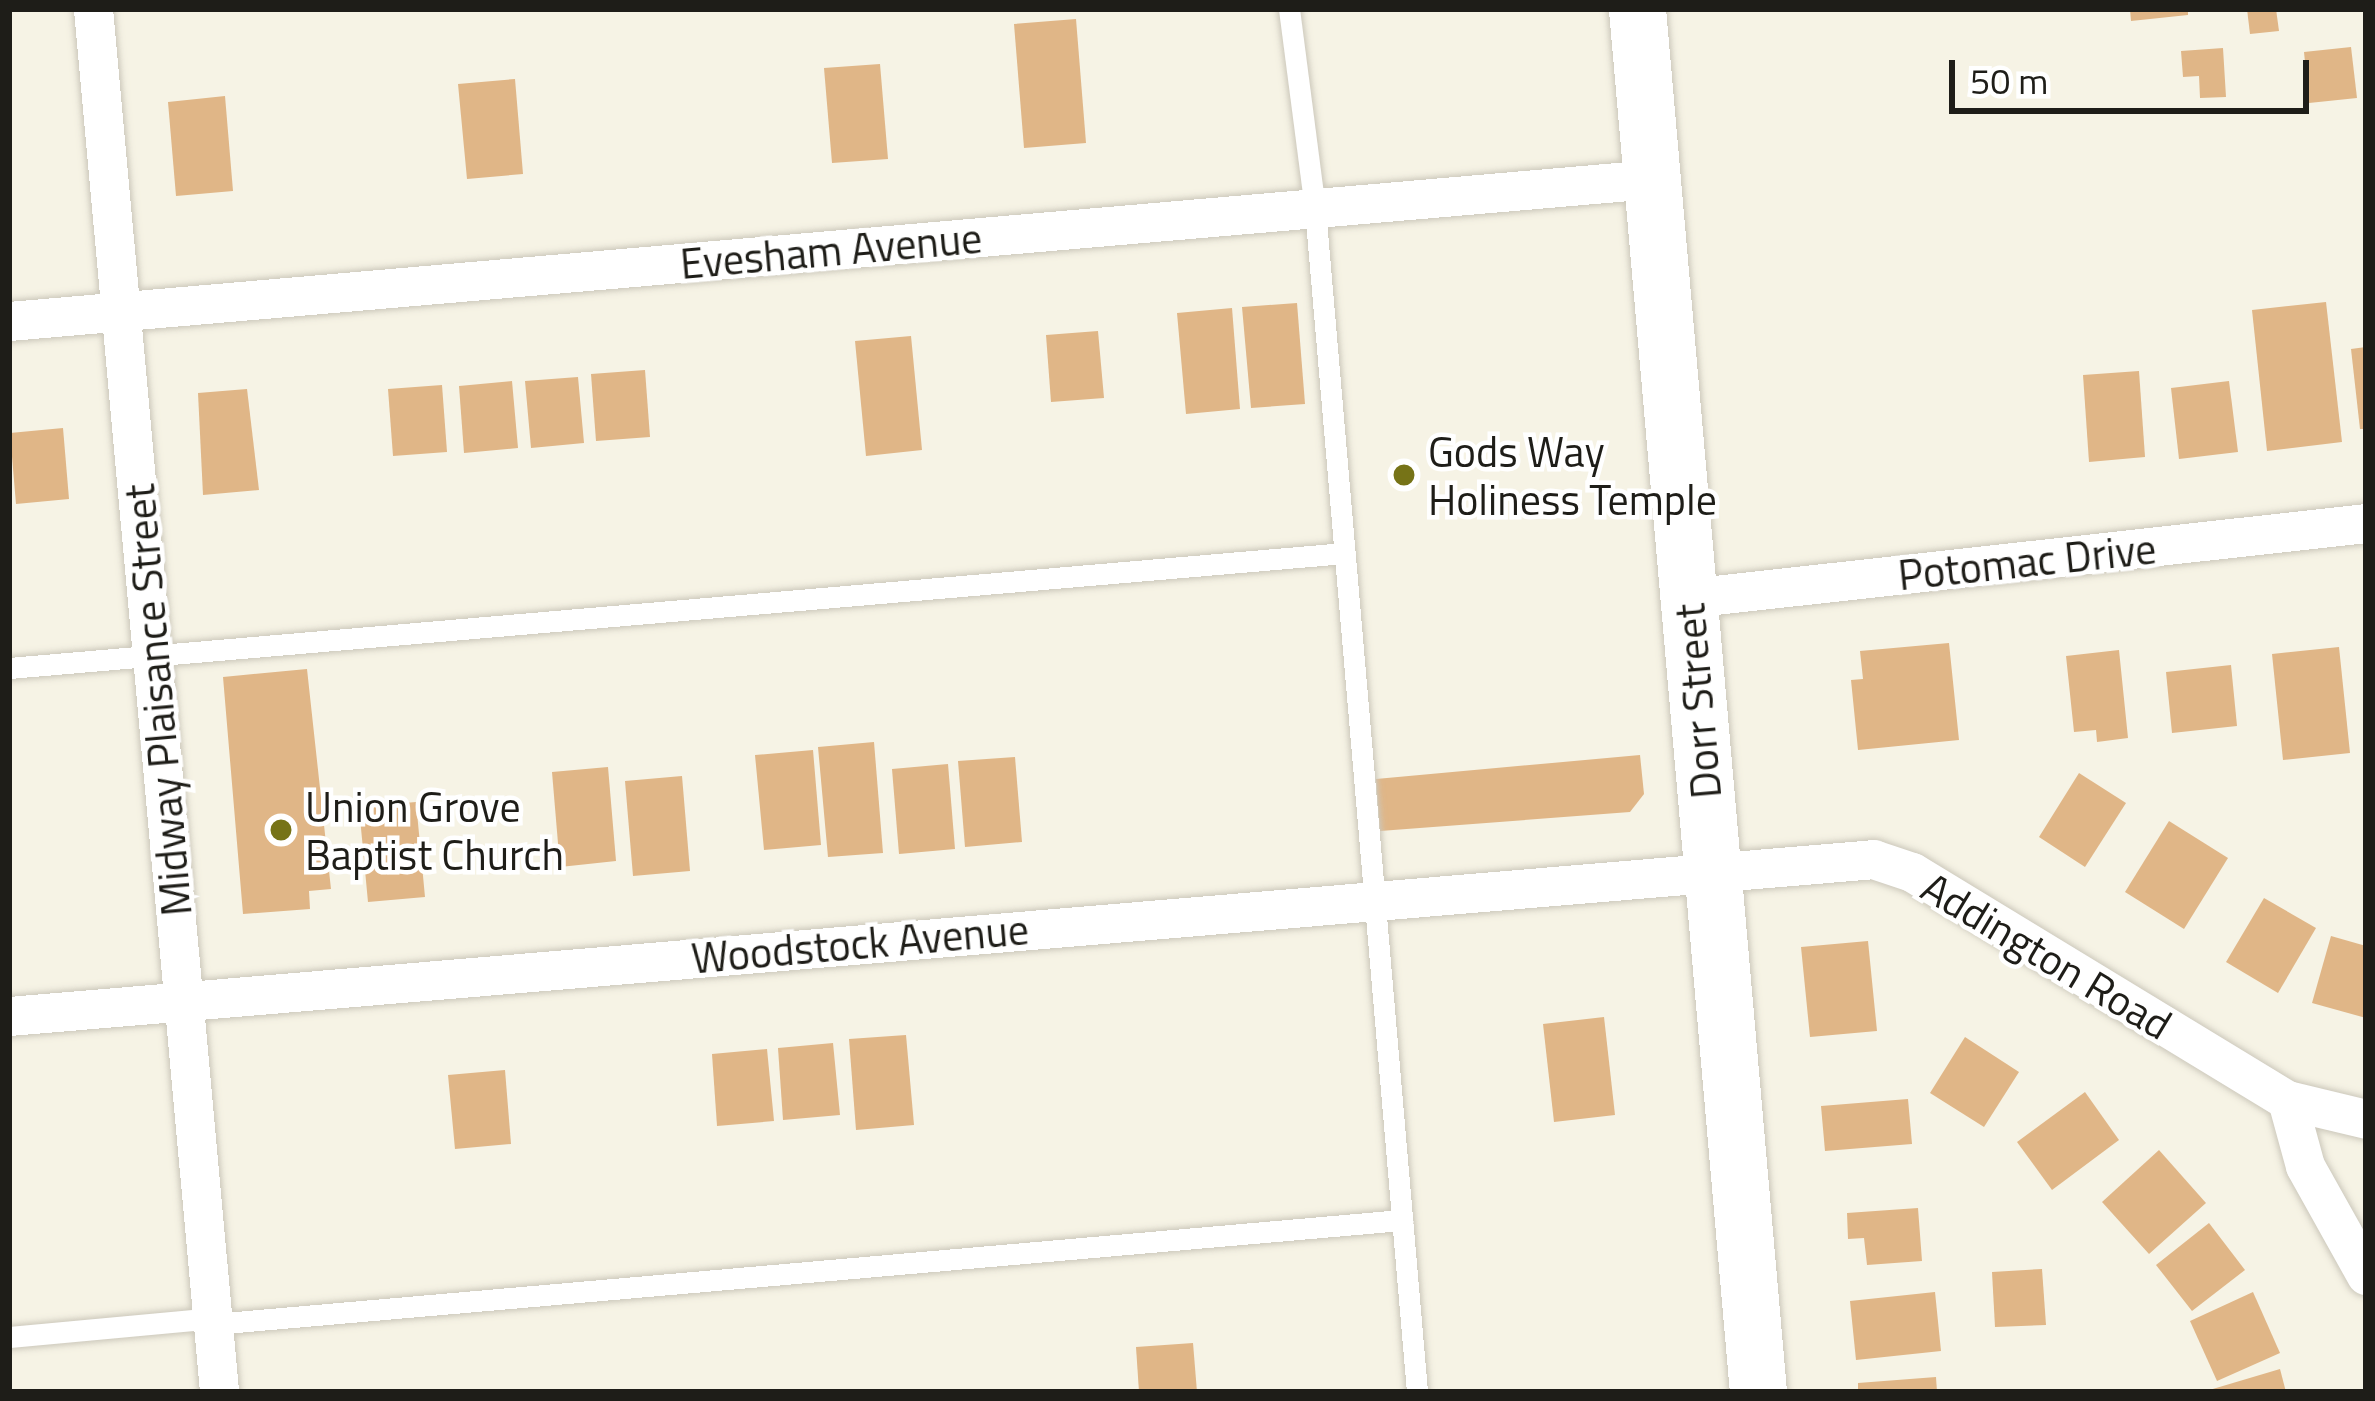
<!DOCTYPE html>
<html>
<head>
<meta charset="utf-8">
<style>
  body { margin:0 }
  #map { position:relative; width:2375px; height:1401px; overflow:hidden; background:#f6f3e5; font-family:"Titillium Web",sans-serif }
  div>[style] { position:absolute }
  .building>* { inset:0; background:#e0b687 }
  .roads { filter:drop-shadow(0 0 3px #ccc8bb) drop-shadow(0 0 3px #ccc8bb) }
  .lane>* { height:21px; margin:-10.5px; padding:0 10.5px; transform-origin:10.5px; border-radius:10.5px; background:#fff }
  .street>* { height:39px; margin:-19.5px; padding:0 19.5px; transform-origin:19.5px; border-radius:19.5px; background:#fff }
  .secondary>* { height:57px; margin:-28.5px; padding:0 28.5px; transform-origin:28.5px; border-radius:28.5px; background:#fff }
  .dots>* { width:33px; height:33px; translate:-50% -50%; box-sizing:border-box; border:6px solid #fff; border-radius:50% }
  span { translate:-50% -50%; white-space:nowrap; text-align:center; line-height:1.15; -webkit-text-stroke:9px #fff; paint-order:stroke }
  .street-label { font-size:42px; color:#1e1d18 }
  .poi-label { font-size:42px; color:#1e1d18 }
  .left { translate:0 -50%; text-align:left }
  .frame { position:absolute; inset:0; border:12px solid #1e1d18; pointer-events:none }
  .scale { position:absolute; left:1949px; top:60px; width:360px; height:54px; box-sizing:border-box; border:6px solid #1e1d18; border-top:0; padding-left:15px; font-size:36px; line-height:42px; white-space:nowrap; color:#1e1d18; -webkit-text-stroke:9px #fff; paint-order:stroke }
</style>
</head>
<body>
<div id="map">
  <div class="building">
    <div style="clip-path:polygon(2130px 9px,2188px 9px,2188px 15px,2131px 21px)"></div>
    <div style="clip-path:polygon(2247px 9px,2276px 9px,2279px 31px,2250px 34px)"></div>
    <div style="clip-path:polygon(1076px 19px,1086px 143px,1024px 148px,1014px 24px)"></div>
    <div style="clip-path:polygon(2351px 47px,2357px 98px,2309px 103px,2304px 52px)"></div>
    <div style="clip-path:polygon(2223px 48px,2226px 97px,2200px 98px,2199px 76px,2183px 77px,2181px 51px)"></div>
    <div style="clip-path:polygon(880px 64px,888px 159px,832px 163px,824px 68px)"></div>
    <div style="clip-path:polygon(515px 79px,523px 174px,467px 179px,458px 84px)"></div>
    <div style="clip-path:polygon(225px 96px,233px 191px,176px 196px,168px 102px)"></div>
    <div style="clip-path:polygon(2326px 302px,2342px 442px,2267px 451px,2252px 310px)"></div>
    <div style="clip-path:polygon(1297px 303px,1305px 404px,1251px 408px,1242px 307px)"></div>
    <div style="clip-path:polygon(1232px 308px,1240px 409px,1186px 414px,1177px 313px)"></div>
    <div style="clip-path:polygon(1098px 331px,1104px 398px,1051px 402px,1046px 335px)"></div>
    <div style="clip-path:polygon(911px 336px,922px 450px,866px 456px,855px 341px)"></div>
    <div style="clip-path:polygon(2366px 347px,2366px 429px,2360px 429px,2351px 349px)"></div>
    <div style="clip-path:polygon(645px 370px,650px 437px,596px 441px,591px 374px)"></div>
    <div style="clip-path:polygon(2139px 371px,2145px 457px,2089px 462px,2083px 375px)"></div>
    <div style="clip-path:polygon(578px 377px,584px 443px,531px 448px,525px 381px)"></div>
    <div style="clip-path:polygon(512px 381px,518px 448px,464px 453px,459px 386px)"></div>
    <div style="clip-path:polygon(2229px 381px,2238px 452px,2179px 459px,2171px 388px)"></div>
    <div style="clip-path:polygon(442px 385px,447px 452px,393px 456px,388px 389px)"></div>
    <div style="clip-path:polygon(247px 389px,259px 490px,203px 495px,198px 393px)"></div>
    <div style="clip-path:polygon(63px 428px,69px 499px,16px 504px,10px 433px)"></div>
    <div style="clip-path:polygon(1949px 643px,1959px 740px,1858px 750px,1851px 680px,1863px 679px,1860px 651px)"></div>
    <div style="clip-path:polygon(2339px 647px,2350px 753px,2283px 760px,2272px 654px)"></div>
    <div style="clip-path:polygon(2119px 650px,2128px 738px,2097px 742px,2096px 730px,2074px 732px,2066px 656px)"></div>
    <div style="clip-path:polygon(2231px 665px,2237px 726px,2172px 733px,2166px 672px)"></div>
    <div style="clip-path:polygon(307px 669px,331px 889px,309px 891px,310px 909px,243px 914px,223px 677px)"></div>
    <div style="clip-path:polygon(874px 742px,883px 853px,828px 857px,818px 747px)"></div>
    <div style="clip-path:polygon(813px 750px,821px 845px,764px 850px,755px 755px)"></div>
    <div style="clip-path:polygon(1640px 755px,1644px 794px,1630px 812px,1380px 831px,1376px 779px)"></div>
    <div style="clip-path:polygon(1015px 757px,1022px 842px,965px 847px,958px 761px)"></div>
    <div style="clip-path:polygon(948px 764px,955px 849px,899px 854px,892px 769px)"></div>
    <div style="clip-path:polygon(608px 767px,616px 861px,560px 867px,552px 772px)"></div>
    <div style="clip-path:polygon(2079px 773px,2126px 803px,2085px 867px,2039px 837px)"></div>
    <div style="clip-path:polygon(682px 776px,690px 871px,633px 876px,625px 781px)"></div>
    <div style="clip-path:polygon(416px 802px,425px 897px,368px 902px,359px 807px)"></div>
    <div style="clip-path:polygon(2169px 821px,2228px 858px,2184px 929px,2125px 892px)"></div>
    <div style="clip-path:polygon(2264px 898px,2316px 928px,2278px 993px,2226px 962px)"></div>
    <div style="clip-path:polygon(2331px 936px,2366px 946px,2366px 1018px,2312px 1003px)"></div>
    <div style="clip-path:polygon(1868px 941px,1877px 1031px,1810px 1037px,1801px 947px)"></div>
    <div style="clip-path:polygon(1604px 1017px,1615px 1115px,1554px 1122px,1543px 1024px)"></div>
    <div style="clip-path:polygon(906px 1035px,914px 1125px,856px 1130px,849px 1039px)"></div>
    <div style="clip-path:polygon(1965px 1037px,2019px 1072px,1984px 1127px,1930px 1093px)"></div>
    <div style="clip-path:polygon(833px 1043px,840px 1115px,783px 1120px,778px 1048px)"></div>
    <div style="clip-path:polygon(767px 1049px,774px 1121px,717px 1126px,712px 1054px)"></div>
    <div style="clip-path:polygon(505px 1070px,511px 1144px,455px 1149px,448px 1075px)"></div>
    <div style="clip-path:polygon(2085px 1092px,2119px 1140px,2052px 1190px,2017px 1142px)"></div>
    <div style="clip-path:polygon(1908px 1099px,1912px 1144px,1825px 1151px,1821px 1106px)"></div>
    <div style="clip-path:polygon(2159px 1150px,2206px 1203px,2149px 1254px,2102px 1202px)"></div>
    <div style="clip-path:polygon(1918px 1208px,1922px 1261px,1867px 1265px,1864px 1238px,1848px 1239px,1847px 1213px)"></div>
    <div style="clip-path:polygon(2209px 1223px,2245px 1270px,2192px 1311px,2156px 1265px)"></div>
    <div style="clip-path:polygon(2042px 1269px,2046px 1325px,1995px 1327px,1992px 1272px)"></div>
    <div style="clip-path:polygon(1935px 1292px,1941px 1351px,1856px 1360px,1850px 1301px)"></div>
    <div style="clip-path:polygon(2253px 1292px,2280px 1353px,2217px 1381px,2190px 1321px)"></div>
    <div style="clip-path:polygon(1193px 1343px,1197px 1392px,1139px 1392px,1136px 1347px)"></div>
    <div style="clip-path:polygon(2280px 1369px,2286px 1392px,2206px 1392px,2206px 1391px)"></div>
    <div style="clip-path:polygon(1936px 1377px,1937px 1392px,1858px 1392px,1858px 1383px)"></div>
  </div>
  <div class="roads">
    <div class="lane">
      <div style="left:1289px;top:9px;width:202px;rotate:82.6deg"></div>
      <div style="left:1315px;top:209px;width:1187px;rotate:85.07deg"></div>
      <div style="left:9px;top:668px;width:1340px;rotate:-4.92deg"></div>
      <div style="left:213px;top:1324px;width:1194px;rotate:-5deg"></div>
      <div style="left:9px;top:1337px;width:204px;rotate:-5.3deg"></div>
    </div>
    <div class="street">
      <div style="left:93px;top:9px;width:1389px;rotate:84.79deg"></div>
      <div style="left:9px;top:321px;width:1649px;rotate:-4.94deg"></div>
      <div style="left:1688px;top:598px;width:682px;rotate:-6.31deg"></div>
      <div style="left:9px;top:1016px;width:1871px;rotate:-4.81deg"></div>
      <div style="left:1873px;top:859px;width:41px;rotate:18.4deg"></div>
      <div style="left:1912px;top:872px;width:439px;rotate:31.3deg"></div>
      <div style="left:2287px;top:1100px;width:81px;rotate:13.5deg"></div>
      <div style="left:2287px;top:1100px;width:68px;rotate:74.7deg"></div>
      <div style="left:2305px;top:1166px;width:125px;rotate:60.8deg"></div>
    </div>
    <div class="secondary">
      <div style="left:1637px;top:9px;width:1388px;rotate:85deg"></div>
    </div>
  </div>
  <div class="dots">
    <div style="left:1404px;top:475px;background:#767317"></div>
    <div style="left:281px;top:830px;background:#767317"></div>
  </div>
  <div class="street-label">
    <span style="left:831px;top:250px;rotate:-5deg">Evesham Avenue</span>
    <span style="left:2027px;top:561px;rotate:-6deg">Potomac Drive</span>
    <span style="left:157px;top:700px;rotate:-95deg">Midway Plaisance Street</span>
    <span style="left:1697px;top:701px;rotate:-95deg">Dorr Street</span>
    <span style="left:860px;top:943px;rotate:-5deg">Woodstock Avenue</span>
    <span style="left:2047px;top:955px;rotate:31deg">Addington Road</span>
  </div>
  <div class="poi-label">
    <span class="left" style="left:1428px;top:475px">Gods Way<br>Holiness Temple</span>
    <span class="left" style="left:305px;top:830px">Union Grove<br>Baptist Church</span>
  </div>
  <div class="frame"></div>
  <div class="scale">50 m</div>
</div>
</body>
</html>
